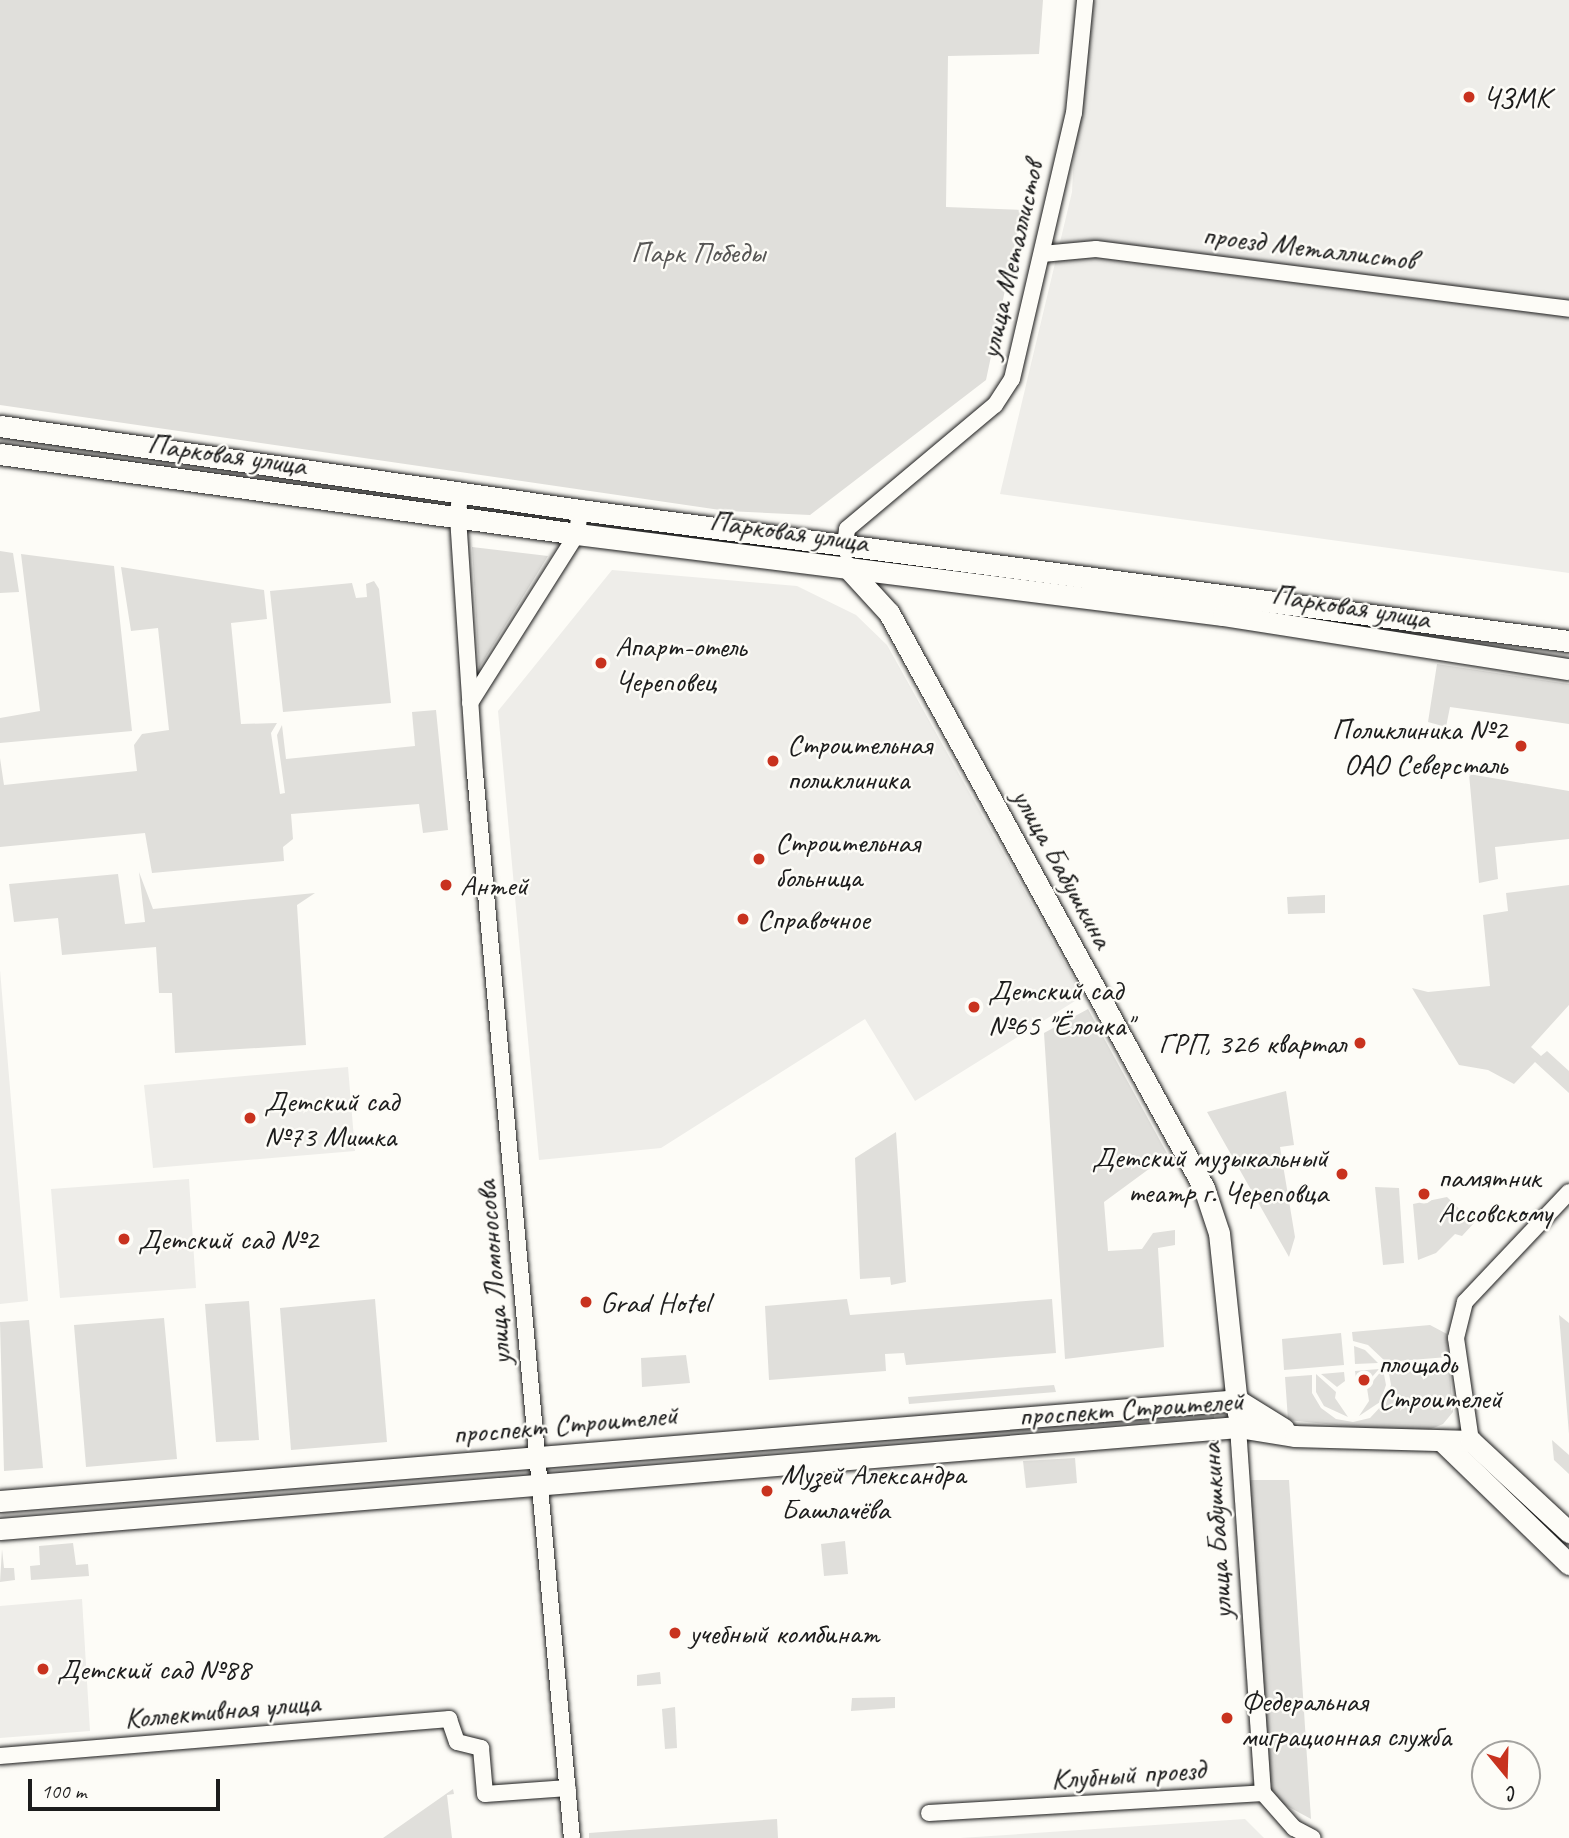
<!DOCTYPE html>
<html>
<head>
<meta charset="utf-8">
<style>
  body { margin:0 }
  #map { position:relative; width:1569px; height:1838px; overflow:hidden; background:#fdfcf7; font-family:Caveat,sans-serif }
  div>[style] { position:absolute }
  .built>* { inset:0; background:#eeede9 }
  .green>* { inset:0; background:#e0dfdb }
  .roads { filter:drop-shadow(0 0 2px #1c1c1c) drop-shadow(0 0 2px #1c1c1c) }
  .street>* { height:16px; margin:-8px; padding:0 8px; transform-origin:8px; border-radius:8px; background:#fdfcf7 }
  .secondary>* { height:21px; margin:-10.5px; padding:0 10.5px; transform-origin:10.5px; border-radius:10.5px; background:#fdfcf7 }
  .dots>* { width:19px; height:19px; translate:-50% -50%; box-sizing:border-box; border:4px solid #fdfcf7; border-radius:50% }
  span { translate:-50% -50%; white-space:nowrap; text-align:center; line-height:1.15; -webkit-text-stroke:5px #fdfcf7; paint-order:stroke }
  .poi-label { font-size:30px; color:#1c1c1c }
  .left { translate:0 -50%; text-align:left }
  .right { translate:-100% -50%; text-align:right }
  .street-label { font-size:30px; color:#1c1c1c }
  .park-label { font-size:30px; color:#575655 }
  .north { position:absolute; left:1471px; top:1740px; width:70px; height:70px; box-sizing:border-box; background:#fdfcf7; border:2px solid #a3a29f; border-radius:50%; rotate:161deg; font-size:19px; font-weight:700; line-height:28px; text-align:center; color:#1c1c1c }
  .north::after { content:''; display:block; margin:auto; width:24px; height:32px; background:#c8321e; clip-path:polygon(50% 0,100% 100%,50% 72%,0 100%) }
  .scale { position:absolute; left:28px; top:1779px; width:192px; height:32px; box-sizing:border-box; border:4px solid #1c1c1c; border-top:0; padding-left:9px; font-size:21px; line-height:24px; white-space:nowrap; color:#1c1c1c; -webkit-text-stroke:5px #fdfcf7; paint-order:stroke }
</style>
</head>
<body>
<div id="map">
  <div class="built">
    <div style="clip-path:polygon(1082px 0,1569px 0,1569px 573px,1000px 494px,1072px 192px)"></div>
    <div style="clip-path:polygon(612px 570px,797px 586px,856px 615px,887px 645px,1083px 996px,915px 1101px,865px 1019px,661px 1148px,539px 1160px,498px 711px)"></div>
    <div style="clip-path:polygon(0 970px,28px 1301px,0 1304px)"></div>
    <div style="clip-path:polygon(348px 1067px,355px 1151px,153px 1168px,144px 1085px)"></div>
    <div style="clip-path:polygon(189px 1179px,196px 1288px,60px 1298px,51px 1189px)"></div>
    <div style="clip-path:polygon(82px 1599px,90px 1731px,0 1738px,0 1606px)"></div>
    <div style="clip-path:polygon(1245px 1819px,1264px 1838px,960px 1838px)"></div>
  </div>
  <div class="green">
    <div style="clip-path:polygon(0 0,1043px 0,1039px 54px,948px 56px,946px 207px,1022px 210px,986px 380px,810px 515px,727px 511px,0 405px)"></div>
    <div style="clip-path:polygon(0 437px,427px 497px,426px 505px,0 444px)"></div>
    <div style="clip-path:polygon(476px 504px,558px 515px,557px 523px,475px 511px)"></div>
    <div style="clip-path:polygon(472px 547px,548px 556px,479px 668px)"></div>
    <div style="clip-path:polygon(0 551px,13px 553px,19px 592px,0 593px)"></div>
    <div style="clip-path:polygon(21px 554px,114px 566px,132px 731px,0 743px,0 718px,40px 711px)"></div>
    <div style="clip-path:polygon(121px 567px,264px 590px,267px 619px,231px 623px,241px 724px,277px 723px,271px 733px,280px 794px,285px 793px,277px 735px,282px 725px,286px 759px,415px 746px,412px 712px,436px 710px,448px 830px,423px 833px,419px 804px,291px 814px,293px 839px,283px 847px,284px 861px,152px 873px,145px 833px,0 847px,0 758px,4px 785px,137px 771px,134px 745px,142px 734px,169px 730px,158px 628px,131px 631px)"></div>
    <div style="clip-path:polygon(374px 581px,379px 589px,391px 703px,283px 712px,270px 591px,352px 583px,356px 598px,367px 597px,366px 584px)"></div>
    <div style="clip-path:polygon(1437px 664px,1569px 684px,1569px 724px,1450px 707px,1446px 727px,1428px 722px)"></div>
    <div style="clip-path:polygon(1469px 774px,1569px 791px,1569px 839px,1495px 847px,1498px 879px,1479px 883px)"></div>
    <div style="clip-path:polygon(139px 872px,153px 909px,315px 893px,297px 905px,306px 1045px,175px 1053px,172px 993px,159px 993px,156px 947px,62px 955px,58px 918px,14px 922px,9px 884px,118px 874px,125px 924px,145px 922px)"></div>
    <div style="clip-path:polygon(1569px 885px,1569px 1005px,1531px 1047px,1541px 1056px,1547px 1051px,1569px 1071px,1569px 1093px,1535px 1062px,1514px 1084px,1488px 1070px,1459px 1065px,1412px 988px,1428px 992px,1490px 986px,1483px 915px,1508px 911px,1506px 893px)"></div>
    <div style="clip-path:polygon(1325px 895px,1325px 913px,1288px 914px,1287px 897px)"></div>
    <div style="clip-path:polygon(1088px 1009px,1168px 1155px,1104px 1202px,1108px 1251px,1142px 1249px,1153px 1233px,1175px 1230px,1175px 1245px,1158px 1248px,1164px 1347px,1065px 1359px,1044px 1033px)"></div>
    <div style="clip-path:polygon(1286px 1091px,1294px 1145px,1280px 1147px,1295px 1237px,1289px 1257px,1207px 1112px)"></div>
    <div style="clip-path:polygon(896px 1132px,906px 1282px,891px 1285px,890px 1277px,860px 1279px,855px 1158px)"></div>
    <div style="clip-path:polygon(1375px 1187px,1399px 1188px,1404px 1263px,1383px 1265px)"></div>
    <div style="clip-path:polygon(1447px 1197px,1474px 1223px,1462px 1236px,1455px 1234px,1436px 1253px,1418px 1260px,1413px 1204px)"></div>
    <div style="clip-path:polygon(375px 1299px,387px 1442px,291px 1450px,280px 1308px)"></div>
    <div style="clip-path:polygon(847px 1299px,850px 1315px,1052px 1299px,1056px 1353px,906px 1365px,904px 1353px,885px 1354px,886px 1371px,769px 1380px,765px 1306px)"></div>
    <div style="clip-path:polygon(249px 1301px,259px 1440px,216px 1442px,205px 1304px)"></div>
    <div style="clip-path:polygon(1559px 1315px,1569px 1323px,1569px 1434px)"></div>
    <div style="clip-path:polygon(164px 1318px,177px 1459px,86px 1467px,74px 1325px)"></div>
    <div style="clip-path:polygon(29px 1320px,43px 1468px,4px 1471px,0 1322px)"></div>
    <div style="clip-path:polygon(1430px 1325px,1447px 1334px,1448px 1357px,1386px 1362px,1368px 1345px,1353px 1341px,1352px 1332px)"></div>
    <div style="clip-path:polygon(1341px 1333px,1344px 1365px,1284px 1370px,1282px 1339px)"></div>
    <div style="clip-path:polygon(1354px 1346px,1365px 1350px,1378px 1363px,1355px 1364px)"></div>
    <div style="clip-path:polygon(686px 1355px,690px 1383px,642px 1387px,641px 1358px)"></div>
    <div style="clip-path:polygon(1449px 1363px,1453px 1412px,1443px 1424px,1419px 1434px,1288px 1420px,1285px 1377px,1312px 1375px,1312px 1393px,1321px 1408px,1336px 1419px,1353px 1422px,1370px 1418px,1384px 1403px,1391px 1385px,1388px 1368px)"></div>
    <div style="clip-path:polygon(1379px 1369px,1365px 1385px,1356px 1379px,1355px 1371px)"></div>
    <div style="clip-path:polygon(1383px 1369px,1386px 1385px,1380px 1402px,1359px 1416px,1369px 1401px,1367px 1388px)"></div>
    <div style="clip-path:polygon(1344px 1372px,1345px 1381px,1337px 1387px,1321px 1374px)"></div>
    <div style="clip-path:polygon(1316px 1374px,1336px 1392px,1335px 1398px,1348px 1417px,1324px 1406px,1316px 1392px)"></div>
    <div style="clip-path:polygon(1054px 1385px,1056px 1392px,909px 1404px,908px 1397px)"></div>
    <div style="clip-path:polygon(1214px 1406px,1214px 1418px,686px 1455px)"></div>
    <div style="clip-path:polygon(1552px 1440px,1569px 1455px,1569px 1474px,1554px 1460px)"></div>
    <div style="clip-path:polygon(1075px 1458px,1077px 1483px,1026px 1488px,1023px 1461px)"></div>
    <div style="clip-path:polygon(1242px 1480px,1289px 1480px,1311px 1819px,1263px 1793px)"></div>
    <div style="clip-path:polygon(845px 1541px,848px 1574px,824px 1576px,821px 1544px)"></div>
    <div style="clip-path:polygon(73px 1543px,76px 1565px,88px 1564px,89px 1576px,31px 1580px,30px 1566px,40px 1565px,39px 1546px)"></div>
    <div style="clip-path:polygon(2px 1549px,4px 1568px,14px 1568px,15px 1580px,0 1582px)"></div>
    <div style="clip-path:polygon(660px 1672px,661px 1684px,637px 1686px,637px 1675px)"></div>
    <div style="clip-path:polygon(895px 1697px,895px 1708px,851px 1711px,852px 1698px)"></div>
    <div style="clip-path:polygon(675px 1707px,677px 1748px,665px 1749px,662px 1709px)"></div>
    <div style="clip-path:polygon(453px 1789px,454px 1794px,447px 1795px,452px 1838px,383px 1838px)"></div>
    <div style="clip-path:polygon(777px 1819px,778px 1838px,589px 1838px,589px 1833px)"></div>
  </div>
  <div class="roads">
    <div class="street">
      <div style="left:1042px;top:254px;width:54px;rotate:-5.3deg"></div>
      <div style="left:1096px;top:249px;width:477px;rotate:7.2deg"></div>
      <div style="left:460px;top:493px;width:24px;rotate:95deg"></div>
      <div style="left:458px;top:517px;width:257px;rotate:86.2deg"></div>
      <div style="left:475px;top:773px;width:1069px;rotate:84.8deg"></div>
      <div style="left:845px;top:544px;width:15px;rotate:-82deg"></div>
      <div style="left:847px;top:529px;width:193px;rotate:-40deg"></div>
      <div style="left:995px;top:405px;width:31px;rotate:-57deg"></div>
      <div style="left:1012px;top:379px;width:273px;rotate:-76.9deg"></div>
      <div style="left:1074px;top:113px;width:114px;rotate:-84.4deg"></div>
      <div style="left:470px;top:703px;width:200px;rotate:-57.7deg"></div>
      <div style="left:577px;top:534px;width:24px;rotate:-83deg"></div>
      <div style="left:1238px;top:1427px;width:367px;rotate:86.1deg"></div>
      <div style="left:1471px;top:1441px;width:104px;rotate:-98.3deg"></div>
      <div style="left:1456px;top:1338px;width:37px;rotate:-76deg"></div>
      <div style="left:1465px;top:1302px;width:151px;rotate:-46.6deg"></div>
      <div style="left:0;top:1756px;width:451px;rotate:-4.7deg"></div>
      <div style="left:449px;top:1719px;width:24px;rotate:71deg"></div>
      <div style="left:457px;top:1742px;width:25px;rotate:14deg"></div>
      <div style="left:481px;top:1748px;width:46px;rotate:85deg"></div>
      <div style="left:485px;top:1794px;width:83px;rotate:-4.1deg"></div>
      <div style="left:1263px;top:1793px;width:47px;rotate:48.5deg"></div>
      <div style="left:1294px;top:1828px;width:21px;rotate:28deg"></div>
      <div style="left:929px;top:1813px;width:335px;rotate:-3.4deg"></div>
    </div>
    <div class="secondary">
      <div style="left:0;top:426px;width:586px;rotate:8.24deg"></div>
      <div style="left:580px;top:510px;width:998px;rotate:7.55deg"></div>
      <div style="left:0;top:454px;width:583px;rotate:7.89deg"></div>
      <div style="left:577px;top:534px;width:651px;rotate:7.15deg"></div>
      <div style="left:1223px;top:615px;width:350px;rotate:8.9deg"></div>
      <div style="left:845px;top:565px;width:65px;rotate:47.5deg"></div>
      <div style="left:889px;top:613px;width:656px;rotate:61.28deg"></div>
      <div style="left:1204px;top:1188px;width:47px;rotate:71.6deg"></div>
      <div style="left:1219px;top:1233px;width:182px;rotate:84deg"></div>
      <div style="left:1442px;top:1441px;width:177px;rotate:44.1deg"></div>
      <div style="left:0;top:1501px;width:1232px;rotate:-4.66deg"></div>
      <div style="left:1228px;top:1401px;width:9px;rotate:-6deg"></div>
      <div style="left:1237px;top:1400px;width:55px;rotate:31.7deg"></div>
      <div style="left:0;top:1529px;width:1242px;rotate:-4.71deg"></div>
      <div style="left:1238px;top:1427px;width:58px;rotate:9deg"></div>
      <div style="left:1295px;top:1436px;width:176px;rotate:1.6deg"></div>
      <div style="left:1471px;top:1441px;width:134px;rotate:42.9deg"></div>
    </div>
  </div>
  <div class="dots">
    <div style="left:1469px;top:97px;background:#c8321e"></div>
    <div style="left:601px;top:663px;background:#c8321e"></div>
    <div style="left:1521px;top:746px;background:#c8321e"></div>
    <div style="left:773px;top:761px;background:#c8321e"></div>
    <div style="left:759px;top:859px;background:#c8321e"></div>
    <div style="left:446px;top:885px;background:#c8321e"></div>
    <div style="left:743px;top:919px;background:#c8321e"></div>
    <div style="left:974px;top:1007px;background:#c8321e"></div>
    <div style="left:1360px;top:1043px;background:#c8321e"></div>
    <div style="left:250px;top:1118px;background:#c8321e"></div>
    <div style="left:1342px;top:1174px;background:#c8321e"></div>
    <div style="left:1424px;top:1194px;background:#c8321e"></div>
    <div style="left:124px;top:1239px;background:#c8321e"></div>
    <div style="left:586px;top:1302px;background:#c8321e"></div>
    <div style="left:1364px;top:1380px;background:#c8321e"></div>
    <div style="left:767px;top:1491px;background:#c8321e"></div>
    <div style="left:675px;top:1633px;background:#c8321e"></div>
    <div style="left:43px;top:1669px;background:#c8321e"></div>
    <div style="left:1227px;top:1718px;background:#c8321e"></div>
  </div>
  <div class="poi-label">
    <span class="left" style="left:1483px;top:97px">ЧЗМК</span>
    <span class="left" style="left:615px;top:663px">Апарт-отель<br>Череповец</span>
    <span class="right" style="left:1507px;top:746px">Поликлиника №2<br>ОАО Северсталь</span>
    <span class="left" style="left:787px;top:761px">Строительная<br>поликлиника</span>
    <span class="left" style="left:775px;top:859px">Строительная<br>больница</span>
    <span class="left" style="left:460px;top:885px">Антей</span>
    <span class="left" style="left:757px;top:919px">Справочное</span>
    <span class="left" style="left:988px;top:1007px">Детский сад<br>№65 "Ёлочка"</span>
    <span class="right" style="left:1346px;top:1043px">ГРП, 326 квартал</span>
    <span class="left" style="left:264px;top:1118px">Детский сад<br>№73 Мишка</span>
    <span class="right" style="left:1328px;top:1174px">Детский музыкальный<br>театр г. Череповца</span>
    <span class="left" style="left:1438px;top:1194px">памятник<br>Ассовскому</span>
    <span class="left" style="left:138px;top:1239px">Детский сад №2</span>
    <span class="left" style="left:600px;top:1302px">Grad Hotel</span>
    <span class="left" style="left:1378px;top:1380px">площадь<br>Строителей</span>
    <span class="left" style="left:781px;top:1491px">Музей Александра<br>Башлачёва</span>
    <span class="left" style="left:689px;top:1633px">учебный комбинат</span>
    <span class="left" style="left:57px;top:1669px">Детский сад №88</span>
    <span class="left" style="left:1241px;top:1718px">Федеральная<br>миграционная служба</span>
  </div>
  <div class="street-label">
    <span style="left:1309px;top:247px;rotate:7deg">проезд Металлистов</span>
    <span style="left:1011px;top:260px;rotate:-77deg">улица Металлистов</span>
    <span style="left:227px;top:454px;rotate:8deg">Парковая улица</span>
    <span style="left:789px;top:531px;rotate:8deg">Парковая улица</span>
    <span style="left:1351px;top:606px;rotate:9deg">Парковая улица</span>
    <span style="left:1063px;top:868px;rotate:61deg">улица Бабушкина</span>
    <span style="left:493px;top:1273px;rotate:-95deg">улица Ломоносова</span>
    <span style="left:1131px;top:1408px;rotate:-4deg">проспект Строителей</span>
    <span style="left:565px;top:1424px;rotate:-5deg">проспект Строителей</span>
    <span style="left:1216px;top:1531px;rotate:-94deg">улица Бабушкина</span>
    <span style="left:222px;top:1710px;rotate:-5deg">Коллективная улица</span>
    <span style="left:1128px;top:1774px;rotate:-4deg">Клубный проезд</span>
  </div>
  <div class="park-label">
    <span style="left:698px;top:252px">Парк Победы</span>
  </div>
  <div class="north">С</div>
  <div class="scale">100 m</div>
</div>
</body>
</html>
